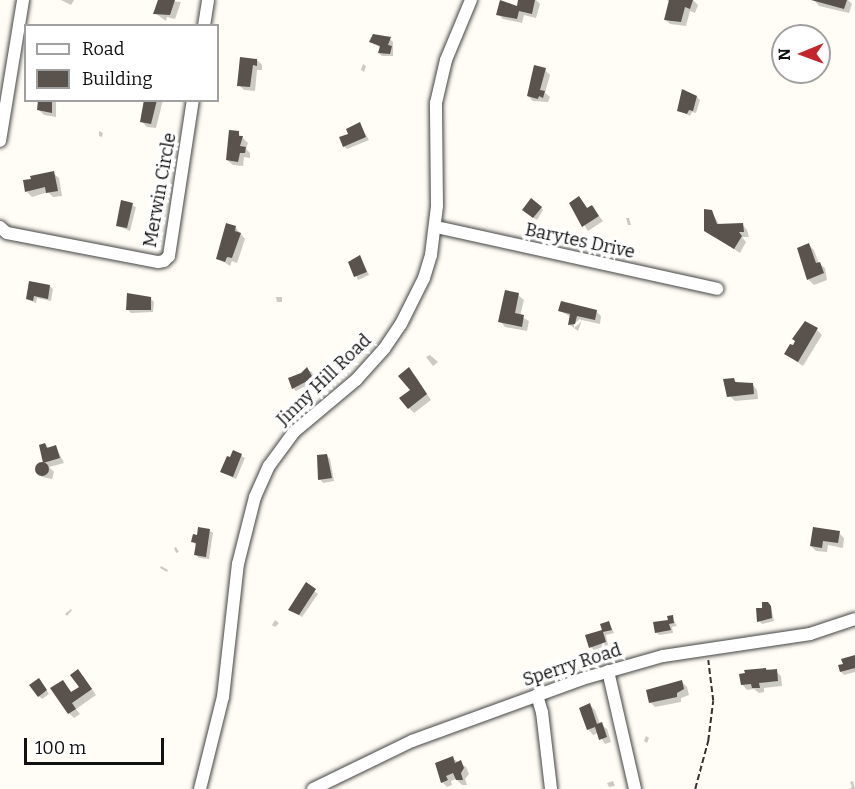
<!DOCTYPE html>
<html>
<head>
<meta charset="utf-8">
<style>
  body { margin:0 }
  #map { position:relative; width:855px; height:789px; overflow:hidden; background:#fffdf5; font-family:Bitter,serif }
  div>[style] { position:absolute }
  .shadow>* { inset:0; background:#0003 }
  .building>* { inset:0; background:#5a524d }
  .round { border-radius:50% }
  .path>* { height:1.5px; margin-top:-0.75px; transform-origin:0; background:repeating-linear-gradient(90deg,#333 0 6px,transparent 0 9px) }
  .roads { filter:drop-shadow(0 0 2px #444) drop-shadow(0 0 2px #444) }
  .minor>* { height:12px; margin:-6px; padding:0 6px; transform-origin:6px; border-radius:6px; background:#fff }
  span { translate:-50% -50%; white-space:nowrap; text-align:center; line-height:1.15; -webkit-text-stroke:6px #fff; paint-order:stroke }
  .street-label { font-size:18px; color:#111 }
  .legend { position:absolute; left:24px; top:24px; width:195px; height:78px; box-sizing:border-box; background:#fff; border:2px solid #a0a0a0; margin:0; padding:8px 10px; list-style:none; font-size:18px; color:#111 }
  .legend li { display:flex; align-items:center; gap:12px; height:30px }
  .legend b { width:30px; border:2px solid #a0a0a0 }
  .north { position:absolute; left:771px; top:24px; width:60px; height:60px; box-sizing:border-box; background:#fff; border:2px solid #a0a0a0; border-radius:50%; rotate:269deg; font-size:16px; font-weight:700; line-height:24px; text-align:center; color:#111 }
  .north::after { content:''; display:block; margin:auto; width:21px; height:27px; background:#c4262e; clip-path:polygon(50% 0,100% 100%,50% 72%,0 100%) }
  .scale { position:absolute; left:24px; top:738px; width:140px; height:27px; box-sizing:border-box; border:3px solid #111; border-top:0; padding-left:8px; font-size:18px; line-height:21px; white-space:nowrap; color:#111; -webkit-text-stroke:4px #fff; paint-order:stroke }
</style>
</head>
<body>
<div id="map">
  <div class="shadow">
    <div style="clip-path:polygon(61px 0,74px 0,71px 5px)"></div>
    <div style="clip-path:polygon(158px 0,181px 2px,175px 19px,167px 17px,166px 21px,155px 13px)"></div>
    <div style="clip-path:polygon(520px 0,536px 0,540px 4px,536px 18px,524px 15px,522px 23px,503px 19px,498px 14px,518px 8px)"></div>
    <div style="clip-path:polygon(667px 0,693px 0,698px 5px,695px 13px,690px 11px,686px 26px,670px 24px,665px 19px,670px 2px)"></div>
    <div style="clip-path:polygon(814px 0,848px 0,852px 4px,849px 13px,819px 6px)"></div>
    <div style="clip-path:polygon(390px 39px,393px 42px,393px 56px,382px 56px,379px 53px,381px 48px,371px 42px)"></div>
    <div style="clip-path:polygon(241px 59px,257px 60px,262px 65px,262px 70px,257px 70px,255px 91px,244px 90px,239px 85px)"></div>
    <div style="clip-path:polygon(363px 64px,366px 66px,364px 72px,361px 70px)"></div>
    <div style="clip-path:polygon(545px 70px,550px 75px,545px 93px,550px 97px,548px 102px,533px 101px,528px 96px)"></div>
    <div style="clip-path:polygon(697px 97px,700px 100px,696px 113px,692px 112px,690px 116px,679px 110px)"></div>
    <div style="clip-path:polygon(40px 100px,56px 100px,56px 117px,44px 115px,39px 110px)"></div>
    <div style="clip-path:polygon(144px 100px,163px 100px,156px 128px,147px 127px,141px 121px)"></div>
    <div style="clip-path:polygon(360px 124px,369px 140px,347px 149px,344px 146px,350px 134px)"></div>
    <div style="clip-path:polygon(99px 131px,103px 133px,102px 137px,99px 136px)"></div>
    <div style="clip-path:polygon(238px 133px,248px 143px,246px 149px,250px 153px,250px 158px,244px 157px,243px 166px,233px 165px,227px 160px)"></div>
    <div style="clip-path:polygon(53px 173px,59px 178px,62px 196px,53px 197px,48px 192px,32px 197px,27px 192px)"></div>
    <div style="clip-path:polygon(579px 198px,588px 209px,592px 207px,603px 221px,588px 231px,571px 204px)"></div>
    <div style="clip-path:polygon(123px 202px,136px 207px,130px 231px,118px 226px)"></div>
    <div style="clip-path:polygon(540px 206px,543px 210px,537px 220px,527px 213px)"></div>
    <div style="clip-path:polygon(711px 211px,720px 226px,742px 224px,747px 230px,749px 237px,742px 237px,746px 242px,740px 253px,706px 231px)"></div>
    <div style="clip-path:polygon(626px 218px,629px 218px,631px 225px,628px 225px)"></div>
    <div style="clip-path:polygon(236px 228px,245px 239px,237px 263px,232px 261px,230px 266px,218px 258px)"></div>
    <div style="clip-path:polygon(809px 245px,814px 250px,819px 264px,825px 268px,827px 280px,814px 285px,809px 280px,799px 249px)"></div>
    <div style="clip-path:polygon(360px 257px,369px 275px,358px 280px,350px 262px)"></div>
    <div style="clip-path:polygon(50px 286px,53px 289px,51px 301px,37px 298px,36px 303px,27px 299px)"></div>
    <div style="clip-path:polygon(518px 295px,524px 300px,520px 316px,529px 321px,527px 331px,505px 327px,500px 321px)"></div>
    <div style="clip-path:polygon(276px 297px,282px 297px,282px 302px,277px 302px)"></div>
    <div style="clip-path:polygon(151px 299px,154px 302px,153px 312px,131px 313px,128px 310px)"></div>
    <div style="clip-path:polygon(evenodd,560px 311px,596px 311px,601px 316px,600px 324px,582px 320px,578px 331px,570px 325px,571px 317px,560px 311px,580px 319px,582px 321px,574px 328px,574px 324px,580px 319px)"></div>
    <div style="clip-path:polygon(817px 330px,822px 335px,803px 366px,786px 354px)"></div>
    <div style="clip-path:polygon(430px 355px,438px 362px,433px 366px,426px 357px)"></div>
    <div style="clip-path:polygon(305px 369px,312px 372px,315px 381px,296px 391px,293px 388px)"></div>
    <div style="clip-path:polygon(414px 374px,431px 400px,414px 413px,409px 408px)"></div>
    <div style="clip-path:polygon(734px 379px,738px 384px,752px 384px,757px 390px,758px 399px,735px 401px,730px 396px)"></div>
    <div style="clip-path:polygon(45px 444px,50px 449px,56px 447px,64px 463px,49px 467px,54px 472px,52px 479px,42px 477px,37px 472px,38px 464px,48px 466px,44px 462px)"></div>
    <div style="clip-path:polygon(234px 452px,245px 458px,236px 479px,222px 472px)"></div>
    <div style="clip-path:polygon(327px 456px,330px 459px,334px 481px,323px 483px,320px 479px)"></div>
    <div style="clip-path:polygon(209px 530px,213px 533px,209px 559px,199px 558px,196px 555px,197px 546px,193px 542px)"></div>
    <div style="clip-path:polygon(839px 533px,844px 538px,843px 548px,828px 545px,827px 552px,816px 551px,811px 546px)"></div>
    <div style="clip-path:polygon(176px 547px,179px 552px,176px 553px,174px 548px)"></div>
    <div style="clip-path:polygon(161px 566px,168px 570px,167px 572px,160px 568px)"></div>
    <div style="clip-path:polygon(306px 585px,318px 594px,302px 617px,290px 610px)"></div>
    <div style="clip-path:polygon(771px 607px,774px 621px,762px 624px,759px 621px)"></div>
    <div style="clip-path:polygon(71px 609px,72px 610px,67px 616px,65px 614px)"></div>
    <div style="clip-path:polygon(672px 617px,677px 626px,672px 627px,673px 633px,659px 635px,656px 632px)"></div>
    <div style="clip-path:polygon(275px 620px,279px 623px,275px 627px,272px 625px)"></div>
    <div style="clip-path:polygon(609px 622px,614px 633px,606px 635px,608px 645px,594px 650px,591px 647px)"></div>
    <div style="clip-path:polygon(855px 658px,855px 672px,844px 675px,841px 672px)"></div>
    <div style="clip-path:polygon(766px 669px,776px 671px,781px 676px,782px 686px,764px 688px,764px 692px,759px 693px,754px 689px,747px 690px,742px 684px)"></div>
    <div style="clip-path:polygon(83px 676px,96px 695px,76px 709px,80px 714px,74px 718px,69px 713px,62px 681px,72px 693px,81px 687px)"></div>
    <div style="clip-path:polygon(682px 682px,687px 687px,689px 695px,681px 698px,681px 702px,655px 707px,650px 702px)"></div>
    <div style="clip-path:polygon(42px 683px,49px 694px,42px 699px,39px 696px)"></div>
    <div style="clip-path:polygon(590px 705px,595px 710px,600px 724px,607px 729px,611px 742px,605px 744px,598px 733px,593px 735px,588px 729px)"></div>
    <div style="clip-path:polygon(646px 736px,649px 738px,647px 743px,644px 741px)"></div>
    <div style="clip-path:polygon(452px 758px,466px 767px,469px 774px,465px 779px,467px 785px,462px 785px,456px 779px,451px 781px,452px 785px,447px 787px,442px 782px,437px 763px)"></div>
    <div style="clip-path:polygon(613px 781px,615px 786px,609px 787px,607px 783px)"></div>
    <div style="clip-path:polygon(853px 781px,855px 789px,849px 789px,852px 787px,850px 782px)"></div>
  </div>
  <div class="building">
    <div style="clip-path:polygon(158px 0,175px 0,170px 15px,153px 14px)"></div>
    <div style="clip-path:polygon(500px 0,517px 6px,518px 0,535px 0,532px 14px,519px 11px,517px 19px,496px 15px)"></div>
    <div style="clip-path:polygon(669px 0,693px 0,690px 9px,685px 7px,681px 22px,664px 20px)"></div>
    <div style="clip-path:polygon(811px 0,847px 0,844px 9px)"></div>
    <div style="clip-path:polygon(373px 34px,391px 37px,388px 45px,392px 46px,390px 54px,378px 53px,380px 46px,369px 42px)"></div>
    <div style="clip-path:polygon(240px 57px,257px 59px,257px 66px,253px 65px,250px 87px,237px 86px)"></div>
    <div style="clip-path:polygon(534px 65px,546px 68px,540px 90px,545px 91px,543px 98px,539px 96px,538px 99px,527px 96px)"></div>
    <div style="clip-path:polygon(682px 89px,697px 96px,693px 111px,689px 110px,687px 114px,677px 111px)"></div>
    <div style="clip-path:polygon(38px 100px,52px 100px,52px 113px,37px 110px)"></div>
    <div style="clip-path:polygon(144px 100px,157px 100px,151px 124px,140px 122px)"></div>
    <div style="clip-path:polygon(360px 122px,366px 137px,343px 147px,339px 137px,348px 134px,346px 129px)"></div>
    <div style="clip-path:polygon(229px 130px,239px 131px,239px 136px,243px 136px,240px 146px,246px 147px,245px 153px,240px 153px,238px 162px,226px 160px)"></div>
    <div style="clip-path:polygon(54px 171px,58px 191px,46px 193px,45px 187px,25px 192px,23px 180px,31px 179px,30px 176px)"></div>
    <div style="clip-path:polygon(579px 196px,587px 208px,592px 205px,599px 216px,582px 227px,569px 203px)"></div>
    <div style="clip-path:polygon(531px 198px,542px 207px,533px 218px,522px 210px)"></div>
    <div style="clip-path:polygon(121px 200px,133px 203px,127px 228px,116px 226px)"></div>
    <div style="clip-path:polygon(704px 209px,712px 210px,717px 224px,743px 223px,744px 232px,739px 232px,742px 236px,734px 249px,704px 231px)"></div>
    <div style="clip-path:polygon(226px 223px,236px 226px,235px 231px,241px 233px,232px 258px,227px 257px,225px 262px,216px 259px)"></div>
    <div style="clip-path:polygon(809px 243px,816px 263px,820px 262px,824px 273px,807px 280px,797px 248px)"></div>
    <div style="clip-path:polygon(360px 255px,367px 272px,354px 277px,348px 262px)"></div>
    <div style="clip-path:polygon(29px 281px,50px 285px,48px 299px,34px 296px,33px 301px,26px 299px)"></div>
    <div style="clip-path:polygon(505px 290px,519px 293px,515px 313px,524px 315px,522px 327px,498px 322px)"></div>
    <div style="clip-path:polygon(127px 293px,151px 297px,151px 310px,126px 310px)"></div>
    <div style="clip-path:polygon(561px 301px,597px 310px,595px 320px,577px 316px,575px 324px,568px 325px,570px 314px,558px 311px)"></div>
    <div style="clip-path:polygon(805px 321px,818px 328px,798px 362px,784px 354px,790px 344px,793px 345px,795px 341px,792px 339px)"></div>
    <div style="clip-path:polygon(307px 367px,313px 378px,292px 389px,288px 378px,301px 373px)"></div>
    <div style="clip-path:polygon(409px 367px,427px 394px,408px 409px,399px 398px,410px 390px,398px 376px)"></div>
    <div style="clip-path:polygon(734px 378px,735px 382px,753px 383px,754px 394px,727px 397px,723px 379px)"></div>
    <div style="clip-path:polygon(45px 443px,47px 448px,56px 445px,60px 458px,43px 463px,39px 445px)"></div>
    <div style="clip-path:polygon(233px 450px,242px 454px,233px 477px,220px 472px,227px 456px,230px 457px)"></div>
    <div style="clip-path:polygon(327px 454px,332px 478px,318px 480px,317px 455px)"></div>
    <div class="round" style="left:35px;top:462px;width:14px;height:14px"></div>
    <div style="clip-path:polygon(198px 527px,210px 529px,206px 557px,194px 555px,196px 543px,191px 542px,193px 534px,197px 535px)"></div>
    <div style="clip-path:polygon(813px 527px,840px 531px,838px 543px,823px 541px,822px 548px,810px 546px)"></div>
    <div style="clip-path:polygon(306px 582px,316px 589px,299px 615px,288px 610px)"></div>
    <div style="clip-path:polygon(762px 602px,768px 602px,771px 606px,772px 618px,757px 622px,756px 608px,762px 608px)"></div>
    <div style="clip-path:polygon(673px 615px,674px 623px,669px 624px,671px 630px,655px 633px,653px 622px,668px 620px,667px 616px)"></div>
    <div style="clip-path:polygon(609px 621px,612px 630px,603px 632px,606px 642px,589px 648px,585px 635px,602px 630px,600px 624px)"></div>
    <div style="clip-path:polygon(855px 655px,855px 668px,840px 672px,838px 665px,843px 664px,841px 659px)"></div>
    <div style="clip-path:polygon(766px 668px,766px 670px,777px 669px,778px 681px,759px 683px,760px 688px,752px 688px,751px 684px,741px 685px,739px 674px,745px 673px,744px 670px)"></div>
    <div style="clip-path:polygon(78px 669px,92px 689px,72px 703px,76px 709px,68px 714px,50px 688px,63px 680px,71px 692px,79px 687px,70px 675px)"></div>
    <div style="clip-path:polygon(39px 678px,47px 690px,38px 697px,29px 685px)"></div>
    <div style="clip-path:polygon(682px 680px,684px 689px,677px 693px,677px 697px,649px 703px,646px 690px)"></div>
    <div style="clip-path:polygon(590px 703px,597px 724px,602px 722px,607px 737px,599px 740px,595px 727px,587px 730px,579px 708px)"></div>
    <div style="clip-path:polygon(453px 756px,455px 763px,461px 760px,464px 768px,461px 773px,463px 780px,456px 780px,453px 773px,446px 776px,448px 780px,441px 783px,435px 763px)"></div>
  </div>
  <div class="path">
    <div style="left:695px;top:789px;width:50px;rotate:-74.8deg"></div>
    <div style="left:708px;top:741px;width:40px;rotate:-82.9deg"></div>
    <div style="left:713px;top:701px;width:41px;rotate:-97deg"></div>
  </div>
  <div class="roads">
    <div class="minor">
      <div style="left:204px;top:26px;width:26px;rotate:-81deg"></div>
      <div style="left:0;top:141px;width:143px;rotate:-80.7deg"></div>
      <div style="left:0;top:227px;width:9px;rotate:41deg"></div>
      <div style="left:7px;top:233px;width:154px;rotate:10.9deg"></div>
      <div style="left:158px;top:262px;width:6px;rotate:-9deg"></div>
      <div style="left:164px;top:261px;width:7px;rotate:-45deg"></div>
      <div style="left:169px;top:256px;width:158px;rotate:-81.3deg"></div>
      <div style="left:436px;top:227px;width:288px;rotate:12.4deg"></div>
      <div style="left:608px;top:671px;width:121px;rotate:77.1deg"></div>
      <div style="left:537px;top:695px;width:18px;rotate:74deg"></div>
      <div style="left:542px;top:712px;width:78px;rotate:83.3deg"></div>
      <div style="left:200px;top:789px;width:95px;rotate:-76deg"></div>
      <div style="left:223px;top:697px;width:134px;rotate:-83.6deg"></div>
      <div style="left:238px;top:564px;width:69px;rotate:-75.8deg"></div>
      <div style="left:255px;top:497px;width:34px;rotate:-66deg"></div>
      <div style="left:269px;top:466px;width:42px;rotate:-53.7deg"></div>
      <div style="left:294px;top:432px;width:81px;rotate:-40deg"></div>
      <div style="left:356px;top:380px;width:42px;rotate:-47.9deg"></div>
      <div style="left:384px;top:349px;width:30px;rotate:-56deg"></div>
      <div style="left:401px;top:324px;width:51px;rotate:-63.4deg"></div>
      <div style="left:424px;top:278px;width:24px;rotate:-73deg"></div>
      <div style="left:431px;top:255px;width:49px;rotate:-83deg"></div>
      <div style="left:437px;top:206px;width:103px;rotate:-90.6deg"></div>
      <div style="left:436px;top:103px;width:44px;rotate:-76.9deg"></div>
      <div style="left:446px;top:60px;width:65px;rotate:-67.4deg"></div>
      <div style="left:313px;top:789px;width:110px;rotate:-25.9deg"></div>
      <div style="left:412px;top:741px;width:181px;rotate:-20deg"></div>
      <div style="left:582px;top:679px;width:84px;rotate:-15.9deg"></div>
      <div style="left:663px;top:656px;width:149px;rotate:-8.5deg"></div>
      <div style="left:810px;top:634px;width:47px;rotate:-18.4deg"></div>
    </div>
  </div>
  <div class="street-label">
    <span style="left:160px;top:190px;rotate:-80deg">Merwin Circle</span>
    <span style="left:580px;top:241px;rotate:12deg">Barytes Drive</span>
    <span style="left:324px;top:380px;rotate:-44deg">Jinny Hill Road</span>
    <span style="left:572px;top:665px;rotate:-18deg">Sperry Road</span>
  </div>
  <ul class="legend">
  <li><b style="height:8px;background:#fff"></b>Road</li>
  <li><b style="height:16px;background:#5a524d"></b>Building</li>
  </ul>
  <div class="north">N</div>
  <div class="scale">100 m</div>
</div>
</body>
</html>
